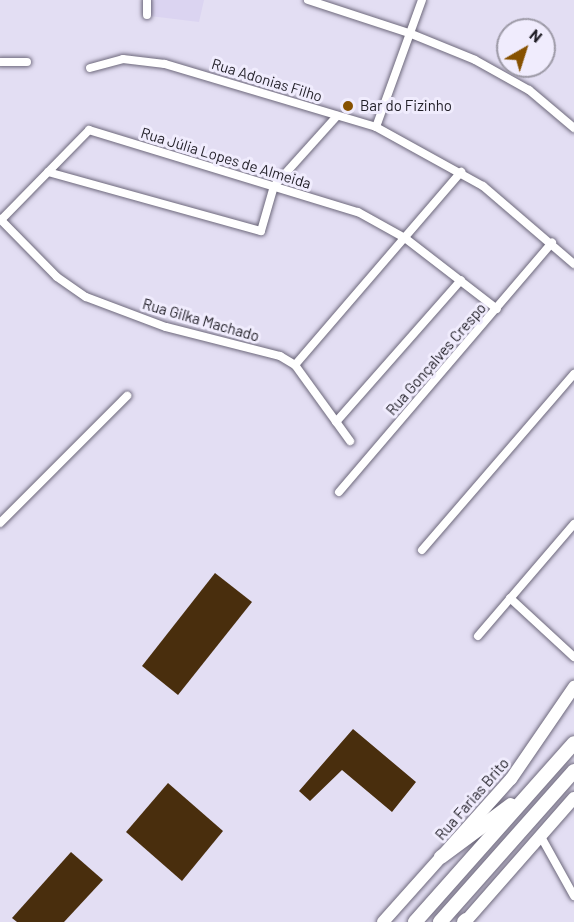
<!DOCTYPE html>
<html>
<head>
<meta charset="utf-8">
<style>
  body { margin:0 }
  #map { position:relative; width:574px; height:922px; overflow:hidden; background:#e3def3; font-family:Barlow,sans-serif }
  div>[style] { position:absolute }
  .built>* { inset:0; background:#dbd4f1 }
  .building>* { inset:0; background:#492e0d }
  .roads { filter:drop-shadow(0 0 2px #6d687b) drop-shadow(0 0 2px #6d687b) }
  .street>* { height:8px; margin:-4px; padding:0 4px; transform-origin:4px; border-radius:4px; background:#fff }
  .primary>* { height:12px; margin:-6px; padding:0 6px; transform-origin:6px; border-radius:6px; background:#fff }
  .highway>* { height:14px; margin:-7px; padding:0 7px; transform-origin:7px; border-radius:7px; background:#fff }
  .dots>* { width:16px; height:16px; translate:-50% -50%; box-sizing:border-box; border:3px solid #f0ecfd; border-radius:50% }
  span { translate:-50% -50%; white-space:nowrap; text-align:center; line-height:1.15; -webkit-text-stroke:6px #f0ecfd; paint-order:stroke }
  .street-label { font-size:15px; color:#201e26 }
  .poi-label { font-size:15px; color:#201e26 }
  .left { translate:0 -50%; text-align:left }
  .north { position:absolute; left:496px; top:18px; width:60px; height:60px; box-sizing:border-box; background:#f0ecfd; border:2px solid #9d9aa7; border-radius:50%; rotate:39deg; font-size:16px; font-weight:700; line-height:24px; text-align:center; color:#201e26 }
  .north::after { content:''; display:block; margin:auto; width:21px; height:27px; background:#875100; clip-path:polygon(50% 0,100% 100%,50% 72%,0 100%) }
</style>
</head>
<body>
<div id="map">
  <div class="built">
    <div style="clip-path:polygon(150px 0,204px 0,199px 22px,150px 16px)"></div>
  </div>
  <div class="building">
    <div style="clip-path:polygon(215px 573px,252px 602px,178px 695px,142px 666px)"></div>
    <div style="clip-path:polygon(353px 729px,416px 782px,392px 812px,342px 770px,310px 801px,299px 791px)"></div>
    <div style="clip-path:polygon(168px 783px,223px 831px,182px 881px,126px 832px)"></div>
    <div style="clip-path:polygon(71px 852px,103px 880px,64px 922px,17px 922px,12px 918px)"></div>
  </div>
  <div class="roads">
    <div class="street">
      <div style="left:308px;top:0;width:106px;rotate:18.1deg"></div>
      <div style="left:409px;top:33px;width:71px;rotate:22.2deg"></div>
      <div style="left:475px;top:60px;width:62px;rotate:29.1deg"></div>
      <div style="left:529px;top:90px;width:59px;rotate:40.2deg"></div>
      <div style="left:147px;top:15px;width:15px;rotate:-90deg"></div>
      <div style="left:0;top:62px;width:27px"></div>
      <div style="left:90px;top:68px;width:34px;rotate:-15deg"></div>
      <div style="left:123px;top:59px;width:42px;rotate:6.8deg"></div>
      <div style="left:165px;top:64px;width:220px;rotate:16.6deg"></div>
      <div style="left:376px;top:127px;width:122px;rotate:28.9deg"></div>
      <div style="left:483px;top:186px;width:120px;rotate:40.6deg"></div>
      <div style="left:376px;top:127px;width:135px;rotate:-70.1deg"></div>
      <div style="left:48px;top:172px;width:221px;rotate:15.5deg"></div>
      <div style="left:261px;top:231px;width:47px;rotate:-73.9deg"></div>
      <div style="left:274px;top:186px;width:94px;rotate:-48deg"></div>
      <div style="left:0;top:219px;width:81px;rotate:45.5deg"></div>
      <div style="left:57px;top:277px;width:35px;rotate:35deg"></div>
      <div style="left:86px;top:297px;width:85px;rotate:20.6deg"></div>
      <div style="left:166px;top:327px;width:118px;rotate:14.3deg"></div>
      <div style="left:280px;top:356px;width:17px;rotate:31deg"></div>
      <div style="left:295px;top:365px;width:94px;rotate:54.1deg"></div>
      <div style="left:1px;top:220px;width:126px;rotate:-45.6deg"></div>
      <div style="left:89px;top:130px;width:281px;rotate:17deg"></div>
      <div style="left:358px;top:212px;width:54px;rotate:29deg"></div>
      <div style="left:405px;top:238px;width:116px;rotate:37.7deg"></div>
      <div style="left:295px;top:365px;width:255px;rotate:-49.3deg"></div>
      <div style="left:336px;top:422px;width:189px;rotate:-48.6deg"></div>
      <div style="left:339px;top:492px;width:328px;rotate:-49.5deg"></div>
      <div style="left:0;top:523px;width:180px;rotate:-45deg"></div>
      <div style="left:422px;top:550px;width:233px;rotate:-49.2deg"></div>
      <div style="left:510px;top:598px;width:87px;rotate:42.7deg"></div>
      <div style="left:478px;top:636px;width:148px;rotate:-49.4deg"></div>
      <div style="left:540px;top:835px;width:70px;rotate:60.9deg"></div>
    </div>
    <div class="primary">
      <div style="left:383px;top:922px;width:192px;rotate:-48.2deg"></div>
      <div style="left:511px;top:779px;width:112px;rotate:-55.6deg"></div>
      <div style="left:465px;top:922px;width:165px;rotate:-48.7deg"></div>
    </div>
    <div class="highway">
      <div style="left:441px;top:857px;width:87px;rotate:-36.6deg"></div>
      <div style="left:415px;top:922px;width:239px;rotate:-48.4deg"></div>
      <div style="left:440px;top:922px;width:202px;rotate:-48.4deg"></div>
      <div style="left:464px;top:922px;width:3px;rotate:-45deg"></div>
    </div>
  </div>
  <div class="dots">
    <div style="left:348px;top:106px;background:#875100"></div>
  </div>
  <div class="street-label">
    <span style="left:267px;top:80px;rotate:17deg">Rua Adonias Filho</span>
    <span style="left:226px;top:158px;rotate:17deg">Rua Júlia Lopes de Almeida</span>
    <span style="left:201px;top:320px;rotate:16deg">Rua Gilka Machado</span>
    <span style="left:436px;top:359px;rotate:-49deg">Rua Gonçalves Crespo</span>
    <span style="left:472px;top:799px;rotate:-49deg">Rua Farias Brito</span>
  </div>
  <div class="poi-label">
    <span class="left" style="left:360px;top:106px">Bar do Fizinho</span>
  </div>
  <div class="north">N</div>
</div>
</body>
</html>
